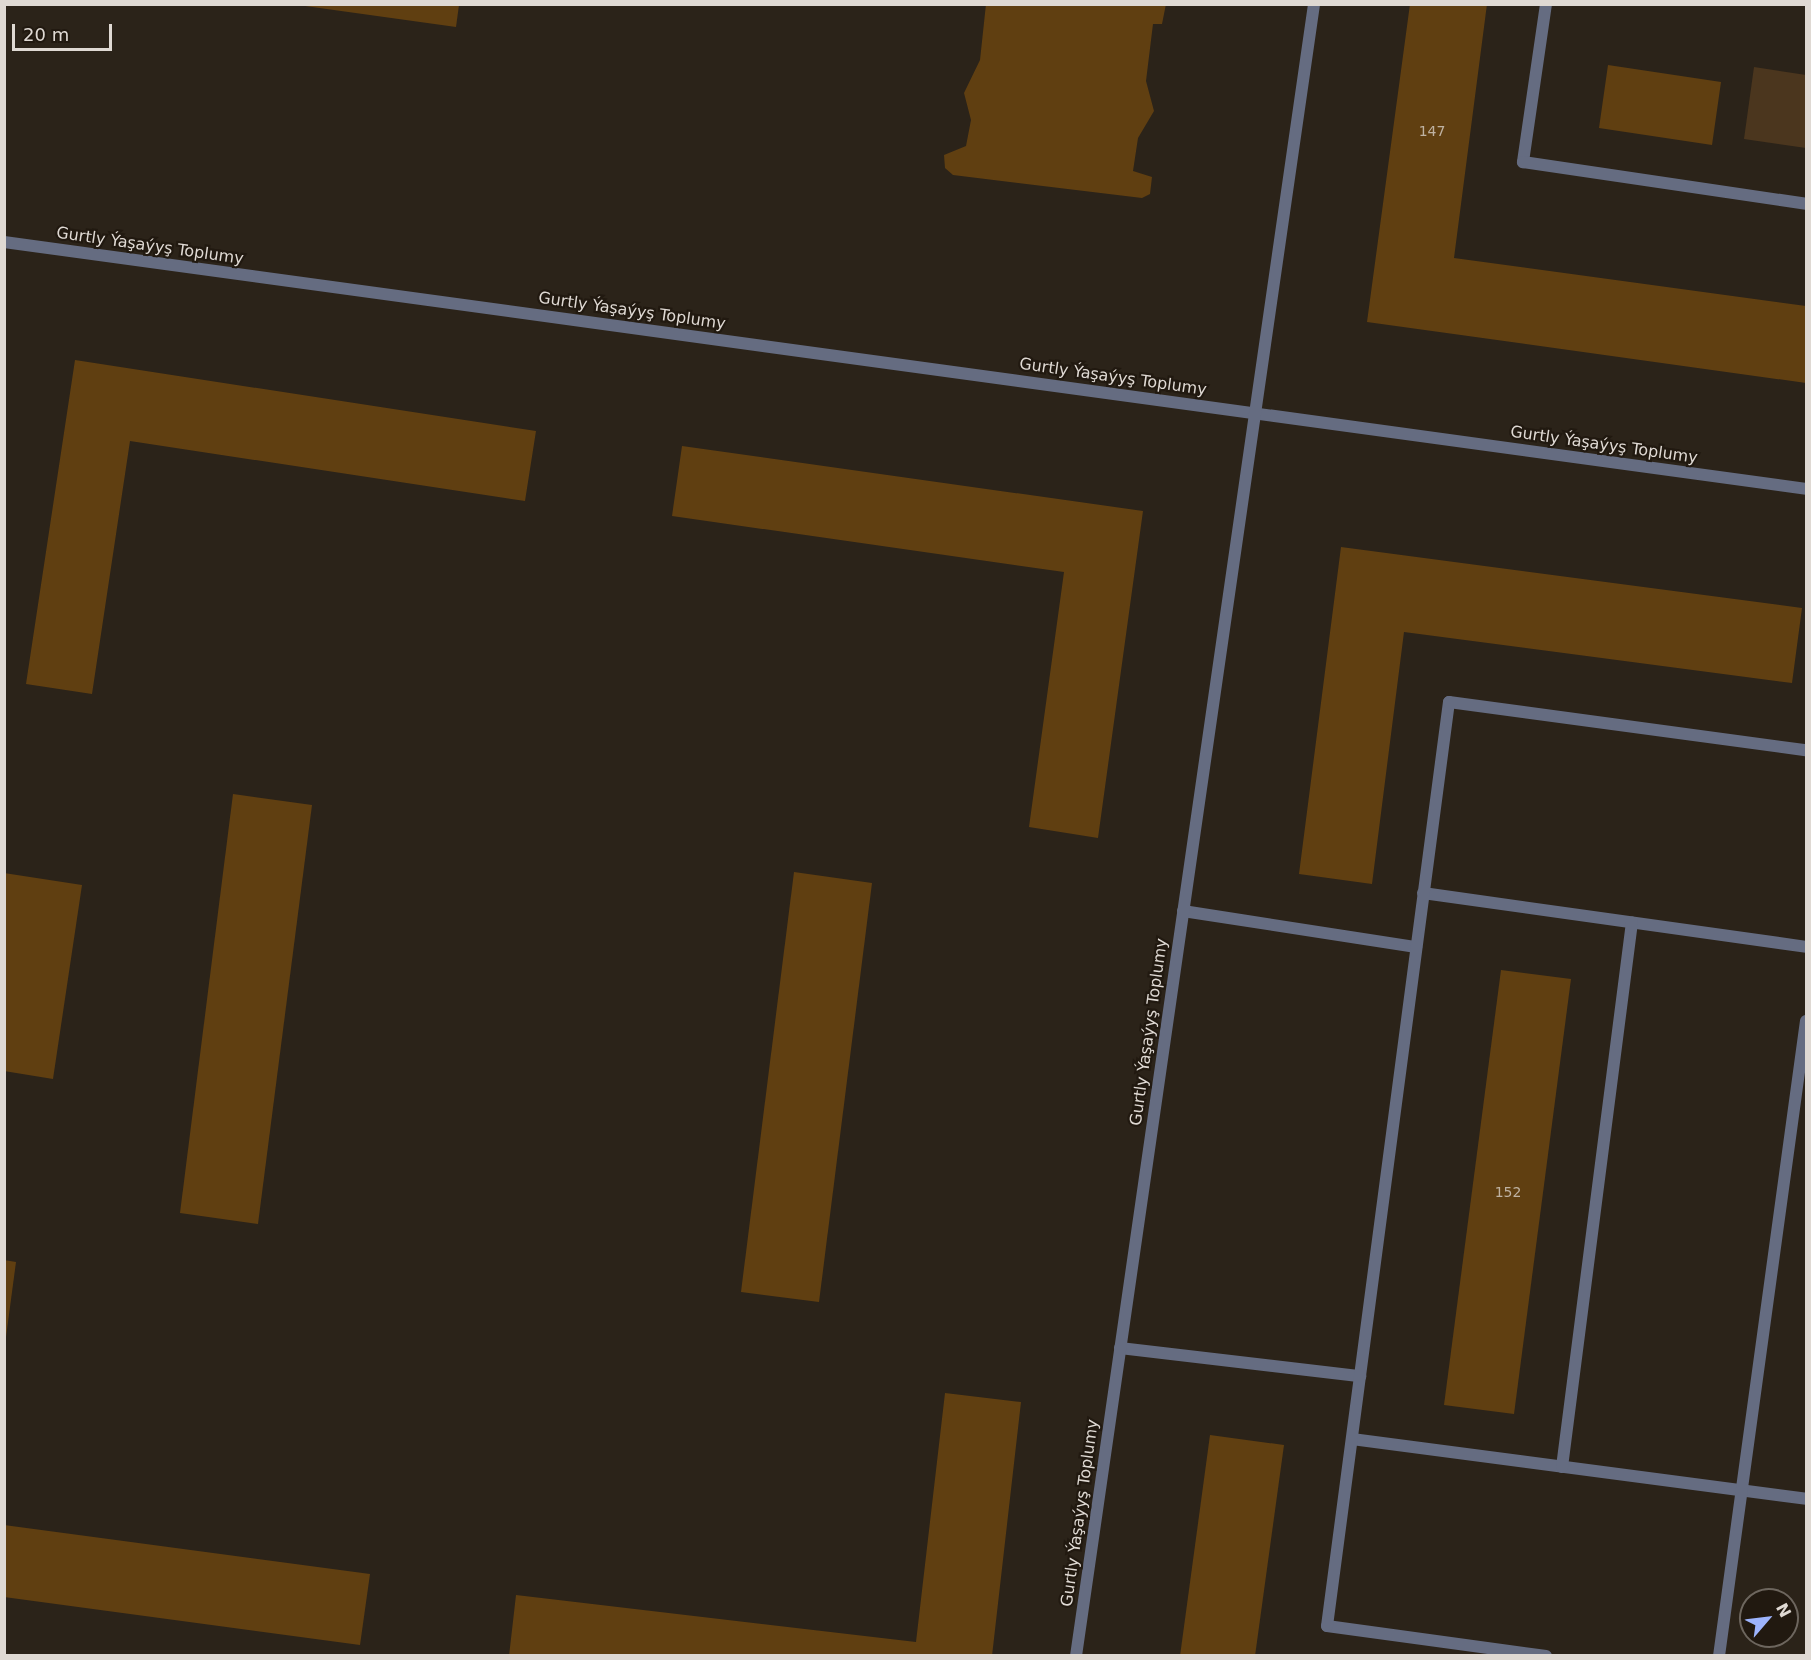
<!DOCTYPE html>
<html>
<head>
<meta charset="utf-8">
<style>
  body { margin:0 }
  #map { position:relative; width:1811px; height:1660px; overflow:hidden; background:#2b2319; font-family:"DejaVu Sans",sans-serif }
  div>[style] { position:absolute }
  .green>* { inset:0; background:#4b361e }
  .building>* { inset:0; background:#603f11 }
  .service>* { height:12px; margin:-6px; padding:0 6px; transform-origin:6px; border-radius:6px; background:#656c81 }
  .minor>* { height:12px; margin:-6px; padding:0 6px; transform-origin:6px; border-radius:6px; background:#656c81 }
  span { translate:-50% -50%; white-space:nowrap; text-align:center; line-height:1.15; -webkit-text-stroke:4.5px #211910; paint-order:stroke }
  .number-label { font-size:14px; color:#bfb2a2 }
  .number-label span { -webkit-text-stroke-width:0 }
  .street-label { font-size:16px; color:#dfd9d3 }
  .frame { position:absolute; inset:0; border:6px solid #dfd9d3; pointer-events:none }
  .north { position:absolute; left:1739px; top:1588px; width:60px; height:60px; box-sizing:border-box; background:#211910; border:2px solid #6d665e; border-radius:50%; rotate:62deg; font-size:16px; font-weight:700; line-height:24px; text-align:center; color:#dfd9d3 }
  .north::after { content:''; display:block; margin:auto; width:21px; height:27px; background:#9db4fd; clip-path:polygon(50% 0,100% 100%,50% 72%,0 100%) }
  .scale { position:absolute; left:12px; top:24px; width:100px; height:27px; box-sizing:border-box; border:3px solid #dfd9d3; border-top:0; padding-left:8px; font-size:18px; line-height:21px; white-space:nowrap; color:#dfd9d3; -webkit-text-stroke:4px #211910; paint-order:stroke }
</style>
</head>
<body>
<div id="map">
  <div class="green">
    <div style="clip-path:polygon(1754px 67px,1806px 75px,1806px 148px,1744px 139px)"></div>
  </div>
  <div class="building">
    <div style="clip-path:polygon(986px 4px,1166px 4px,1162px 24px,1153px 24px,1146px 81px,1154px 111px,1138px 138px,1133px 171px,1152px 177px,1150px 194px,1142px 198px,953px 175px,945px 168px,944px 155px,966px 146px,971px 120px,964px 93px,980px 60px)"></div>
    <div style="clip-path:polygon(1410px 4px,1487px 4px,1454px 258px,1806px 306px,1806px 383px,1367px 322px)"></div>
    <div style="clip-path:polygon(298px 5px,459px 5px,456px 27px)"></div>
    <div style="clip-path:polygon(1608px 65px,1721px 82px,1712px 145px,1599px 128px)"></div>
    <div style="clip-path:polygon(75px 360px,536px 431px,525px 501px,130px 441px,92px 694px,26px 684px)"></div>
    <div style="clip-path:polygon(682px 446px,1143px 511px,1098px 838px,1029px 827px,1064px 572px,672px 516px)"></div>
    <div style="clip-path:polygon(1341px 547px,1802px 608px,1792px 683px,1404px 632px,1372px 884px,1299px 874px)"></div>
    <div style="clip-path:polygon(233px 794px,312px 805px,258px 1224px,180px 1213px)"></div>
    <div style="clip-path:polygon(794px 872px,872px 883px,819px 1302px,741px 1292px)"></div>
    <div style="clip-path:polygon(4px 873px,82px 885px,53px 1079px,4px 1071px)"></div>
    <div style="clip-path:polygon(1501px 970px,1571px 979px,1514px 1414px,1444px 1405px)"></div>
    <div style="clip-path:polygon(4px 1260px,16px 1262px,6px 1337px,4px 1337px)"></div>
    <div style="clip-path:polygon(945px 1393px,1021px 1402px,992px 1656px,509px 1656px,516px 1595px,916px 1642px)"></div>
    <div style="clip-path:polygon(1210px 1435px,1284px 1445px,1255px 1656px,1180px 1656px)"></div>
    <div style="clip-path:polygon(4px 1525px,370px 1574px,360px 1645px,4px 1597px)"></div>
  </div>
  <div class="service">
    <div style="left:1546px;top:4px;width:160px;rotate:98.3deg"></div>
    <div style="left:1523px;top:162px;width:286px;rotate:8.4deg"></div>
    <div style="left:1423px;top:893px;width:387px;rotate:8deg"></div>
    <div style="left:1183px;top:911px;width:236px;rotate:8.8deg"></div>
    <div style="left:1120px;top:1348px;width:242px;rotate:6.7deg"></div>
    <div style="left:1352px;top:1439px;width:458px;rotate:7.5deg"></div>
    <div style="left:1562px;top:1467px;width:549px;rotate:-82.68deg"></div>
    <div style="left:1546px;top:1656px;width:221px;rotate:-172.2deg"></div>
    <div style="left:1327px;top:1626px;width:932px;rotate:-82.48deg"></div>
    <div style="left:1449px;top:702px;width:360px;rotate:7.7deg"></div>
    <div style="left:1719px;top:1656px;width:641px;rotate:-82.2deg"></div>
  </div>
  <div class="minor">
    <div style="left:4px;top:242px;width:1819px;rotate:7.8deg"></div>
    <div style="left:1076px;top:1656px;width:1669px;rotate:-81.8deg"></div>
  </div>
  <div class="number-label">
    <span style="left:1432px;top:131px">147</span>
    <span style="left:1508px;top:1192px">152</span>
  </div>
  <div class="street-label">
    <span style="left:150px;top:246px;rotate:8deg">Gurtly Ýaşaýyş Toplumy</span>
    <span style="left:632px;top:311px;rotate:8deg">Gurtly Ýaşaýyş Toplumy</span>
    <span style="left:1113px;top:377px;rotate:8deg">Gurtly Ýaşaýyş Toplumy</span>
    <span style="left:1604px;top:445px;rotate:8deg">Gurtly Ýaşaýyş Toplumy</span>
    <span style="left:1149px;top:1032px;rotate:-82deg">Gurtly Ýaşaýyş Toplumy</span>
    <span style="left:1080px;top:1513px;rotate:-82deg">Gurtly Ýaşaýyş Toplumy</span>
  </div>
  <div class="frame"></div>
  <div class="north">N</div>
  <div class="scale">20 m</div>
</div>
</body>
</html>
